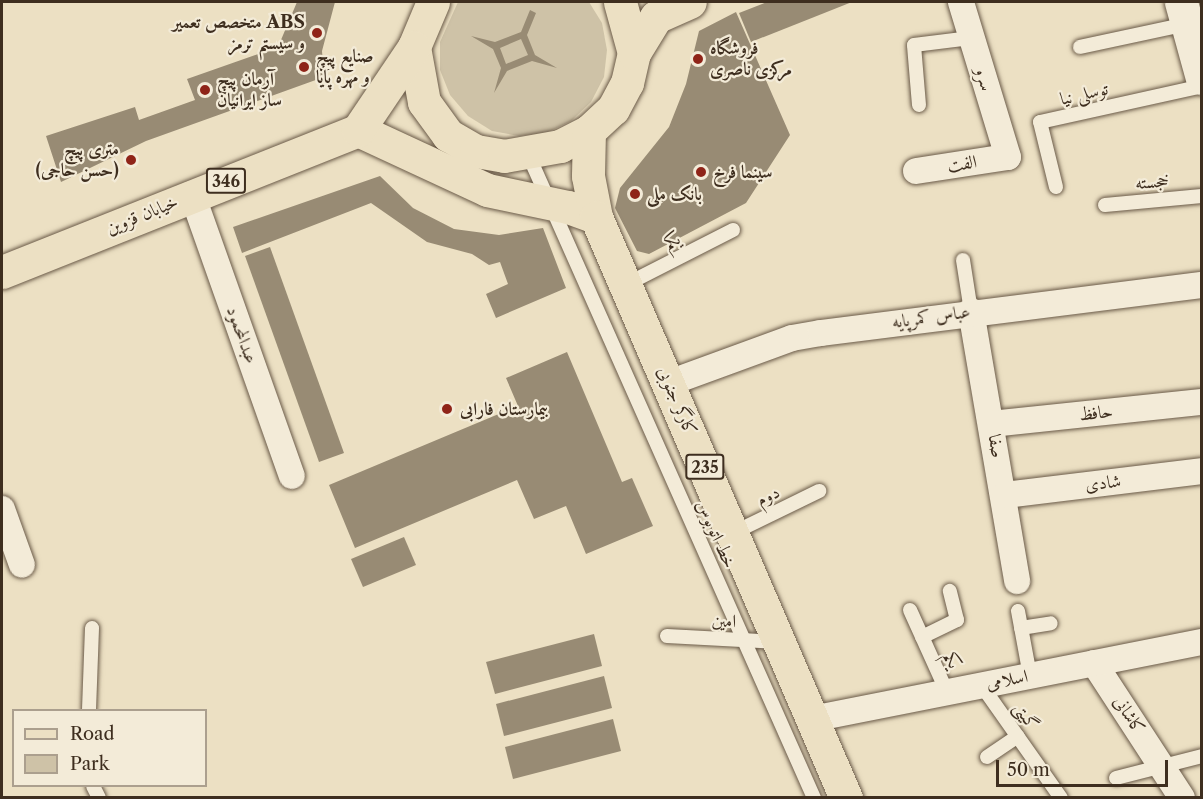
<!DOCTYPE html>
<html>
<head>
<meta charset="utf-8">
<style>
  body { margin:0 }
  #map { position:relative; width:1203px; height:799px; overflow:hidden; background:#ece0c3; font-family:"Libre Caslon Text",Amiri,serif }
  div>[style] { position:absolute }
  .green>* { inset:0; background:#cec2a7 }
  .building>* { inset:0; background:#988b74 }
  .roads { filter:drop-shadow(0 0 2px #6a5a48) drop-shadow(0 0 2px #6a5a48) }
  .lane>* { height:14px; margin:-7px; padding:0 7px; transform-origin:7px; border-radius:7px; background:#f3ebd8 }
  .street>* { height:26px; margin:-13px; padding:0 13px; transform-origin:13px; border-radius:13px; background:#f3ebd8 }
  .secondary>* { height:33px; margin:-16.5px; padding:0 16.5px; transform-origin:16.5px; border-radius:16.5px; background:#f3ebd8 }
  .primary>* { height:33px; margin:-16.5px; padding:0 16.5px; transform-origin:16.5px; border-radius:16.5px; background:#ece0c3 }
  .dots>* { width:16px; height:16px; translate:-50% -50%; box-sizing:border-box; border:3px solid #f3ebd8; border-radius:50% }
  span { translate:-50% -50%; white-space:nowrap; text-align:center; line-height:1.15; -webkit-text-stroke:4.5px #f3ebd8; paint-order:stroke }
  .shield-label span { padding:2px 4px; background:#f3ebd8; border:2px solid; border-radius:4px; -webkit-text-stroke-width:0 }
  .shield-label { font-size:16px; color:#3e2e1f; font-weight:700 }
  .poi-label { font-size:18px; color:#3e2e1f; font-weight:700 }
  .right { translate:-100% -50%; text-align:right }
  .left { translate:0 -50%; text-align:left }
  .street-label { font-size:18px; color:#3e2e1f }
  .frame { position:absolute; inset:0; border:3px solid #3e2e1f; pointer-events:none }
  .legend { position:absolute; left:12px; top:709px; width:195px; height:78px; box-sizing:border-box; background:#f3ebd8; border:2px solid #ab9f8e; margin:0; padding:8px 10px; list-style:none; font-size:18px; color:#3e2e1f }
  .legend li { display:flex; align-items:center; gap:12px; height:30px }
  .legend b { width:30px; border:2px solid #ab9f8e }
  .scale { position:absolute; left:996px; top:760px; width:172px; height:27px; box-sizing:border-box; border:3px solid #3e2e1f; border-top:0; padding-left:8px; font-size:18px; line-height:21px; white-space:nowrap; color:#3e2e1f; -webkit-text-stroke:4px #f3ebd8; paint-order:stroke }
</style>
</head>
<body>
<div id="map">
  <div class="green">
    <div style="clip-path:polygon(458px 2px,589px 2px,602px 23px,607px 50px,604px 77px,591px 102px,571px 121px,546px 133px,519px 136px,492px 131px,468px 116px,450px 95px,440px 70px,440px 42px)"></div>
  </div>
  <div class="building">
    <div style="clip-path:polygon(297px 2px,335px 2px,322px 51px,324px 77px,146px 141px,61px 182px,46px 136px,135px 107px,139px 120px,195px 100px,187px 79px,278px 47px)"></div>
    <div style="clip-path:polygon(767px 2px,852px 2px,751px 42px,739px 13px)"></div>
    <div style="clip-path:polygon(evenodd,530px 10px,536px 13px,527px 35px,535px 55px,557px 68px,532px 61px,507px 71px,494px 93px,501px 68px,493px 49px,471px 36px,495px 42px,521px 32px,530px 10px,521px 39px,528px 55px,506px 64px,500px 48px,521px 39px)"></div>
    <div style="clip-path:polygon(736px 12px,790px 135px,746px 203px,649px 254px,637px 251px,615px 208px,620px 188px,669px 127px,686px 84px,699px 31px)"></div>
    <div style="clip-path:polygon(380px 176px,413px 208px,454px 229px,499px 235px,543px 228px,566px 288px,496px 318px,486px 294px,508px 284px,500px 262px,489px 265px,472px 254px,427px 242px,371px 203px,242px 253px,233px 227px)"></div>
    <div style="clip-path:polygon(270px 247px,344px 453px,319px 462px,245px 256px)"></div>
    <div style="clip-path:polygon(567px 352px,622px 482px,632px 478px,653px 526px,586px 554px,566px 506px,534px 519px,517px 480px,355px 548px,329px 485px,518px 406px,506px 378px)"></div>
    <div style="clip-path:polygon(404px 537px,416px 565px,363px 587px,351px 559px)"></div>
    <div style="clip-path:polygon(594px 634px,602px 666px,495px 694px,486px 662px)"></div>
    <div style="clip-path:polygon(604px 676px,612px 708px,504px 736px,496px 704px)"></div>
    <div style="clip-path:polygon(613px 719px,621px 751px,513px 779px,505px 747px)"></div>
  </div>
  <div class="roads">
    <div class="lane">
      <div style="left:1080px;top:47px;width:109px;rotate:-12.1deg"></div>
      <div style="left:919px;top:105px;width:60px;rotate:-94.8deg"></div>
      <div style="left:914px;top:45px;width:57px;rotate:-7deg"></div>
      <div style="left:528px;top:154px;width:705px;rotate:66.05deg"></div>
      <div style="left:1056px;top:187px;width:67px;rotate:-103.8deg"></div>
      <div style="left:1040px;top:122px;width:166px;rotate:-12.5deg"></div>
      <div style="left:1105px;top:205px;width:97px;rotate:-5.3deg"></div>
      <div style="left:963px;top:260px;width:52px;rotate:81.1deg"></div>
      <div style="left:627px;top:284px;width:119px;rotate:-27deg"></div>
      <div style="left:733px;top:533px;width:96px;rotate:-26deg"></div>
      <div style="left:910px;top:610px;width:90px;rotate:65.7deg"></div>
      <div style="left:1018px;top:611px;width:66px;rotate:79.5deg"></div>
      <div style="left:1021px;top:628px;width:30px;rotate:-9deg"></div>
      <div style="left:667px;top:636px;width:110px;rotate:3.1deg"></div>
      <div style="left:922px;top:637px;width:39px;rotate:-26deg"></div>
      <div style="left:957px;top:620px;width:30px;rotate:-104deg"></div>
      <div style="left:982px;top:686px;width:137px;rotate:54.8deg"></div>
      <div style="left:89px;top:710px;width:82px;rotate:-87.9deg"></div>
      <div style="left:987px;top:757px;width:37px;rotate:-34deg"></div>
      <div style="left:1116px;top:778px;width:89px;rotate:-14.3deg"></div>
      <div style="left:93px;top:786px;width:13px;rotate:63deg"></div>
    </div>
    <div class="street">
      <div style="left:916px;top:171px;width:93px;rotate:-8.7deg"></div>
      <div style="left:1008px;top:157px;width:162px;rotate:-106.9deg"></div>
      <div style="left:192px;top:194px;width:299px;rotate:70.5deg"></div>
      <div style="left:971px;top:311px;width:274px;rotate:80.3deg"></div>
      <div style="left:669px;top:383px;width:131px;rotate:-20.1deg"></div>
      <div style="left:792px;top:338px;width:29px;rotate:-10deg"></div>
      <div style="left:821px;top:333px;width:384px;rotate:-7.2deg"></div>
      <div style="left:991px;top:424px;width:212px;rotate:-6deg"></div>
      <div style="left:1005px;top:495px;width:198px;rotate:-6.9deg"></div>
      <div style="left:2px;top:509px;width:59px;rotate:70.3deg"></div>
      <div style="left:1094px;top:663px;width:161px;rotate:56.9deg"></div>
      <div style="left:812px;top:719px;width:398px;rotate:-11.2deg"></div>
    </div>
    <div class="secondary">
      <div style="left:1181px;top:2px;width:79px;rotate:74.6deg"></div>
    </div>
    <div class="primary">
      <div style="left:433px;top:2px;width:49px;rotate:112.9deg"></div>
      <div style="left:414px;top:47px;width:56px;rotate:79.7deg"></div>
      <div style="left:424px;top:102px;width:41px;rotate:54deg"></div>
      <div style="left:448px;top:135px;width:32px;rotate:30deg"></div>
      <div style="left:476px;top:151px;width:28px;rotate:10deg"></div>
      <div style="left:504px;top:156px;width:57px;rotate:-10.1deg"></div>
      <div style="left:560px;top:146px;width:33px;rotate:-27deg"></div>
      <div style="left:589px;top:131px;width:33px;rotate:-43deg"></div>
      <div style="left:613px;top:109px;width:30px;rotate:-62deg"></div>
      <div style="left:627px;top:83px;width:31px;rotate:-77deg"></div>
      <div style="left:634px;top:53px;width:53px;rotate:-105.4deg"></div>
      <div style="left:634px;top:53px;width:42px;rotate:-58.6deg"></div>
      <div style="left:656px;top:17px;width:37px;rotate:-24deg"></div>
      <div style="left:358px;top:130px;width:142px;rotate:24.9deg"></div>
      <div style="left:487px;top:190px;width:83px;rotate:11.9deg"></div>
      <div style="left:568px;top:207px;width:30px;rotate:20deg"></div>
      <div style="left:589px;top:131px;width:45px;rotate:91.3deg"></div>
      <div style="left:588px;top:176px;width:42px;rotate:79deg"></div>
      <div style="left:596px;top:217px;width:633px;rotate:66.72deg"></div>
      <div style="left:2px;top:272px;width:383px;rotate:-21.7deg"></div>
      <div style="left:358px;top:130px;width:100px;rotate:-56deg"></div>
    </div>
  </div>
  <div class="dots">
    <div style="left:317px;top:33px;background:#8f2418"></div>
    <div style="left:698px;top:59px;background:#8f2418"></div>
    <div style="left:304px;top:67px;background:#8f2418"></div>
    <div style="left:205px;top:90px;background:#8f2418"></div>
    <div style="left:131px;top:160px;background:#8f2418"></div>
    <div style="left:701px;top:172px;background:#8f2418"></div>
    <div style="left:635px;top:194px;background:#8f2418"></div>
    <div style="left:447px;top:409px;background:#8f2418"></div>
  </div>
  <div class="shield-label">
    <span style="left:226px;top:181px">346</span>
    <span style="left:705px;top:467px">235</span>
  </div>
  <div class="poi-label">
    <span class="right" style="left:305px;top:33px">متخصص تعمیر ABS<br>و سیستم ترمز</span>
    <span class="left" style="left:710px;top:59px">فروشگاه<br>مرکزی ناصری</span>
    <span class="left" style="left:316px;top:67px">صنایع پیچ<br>و مهره پایا</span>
    <span class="left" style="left:217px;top:90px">آرمان پیچ<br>ساز ایرانیان</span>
    <span class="right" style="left:119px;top:160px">متری پیچ<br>(حسن حاجی)</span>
    <span class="left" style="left:713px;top:172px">سینما فرخ</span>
    <span class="left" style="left:647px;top:194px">بانک ملی</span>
    <span class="left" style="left:460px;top:409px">بیمارستان فارابی</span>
  </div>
  <div class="street-label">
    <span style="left:984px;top:79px;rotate:73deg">سرو</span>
    <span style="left:1084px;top:94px;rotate:-13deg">توسلی نیا</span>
    <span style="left:962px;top:164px;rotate:-9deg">الفت</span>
    <span style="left:1152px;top:182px;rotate:-5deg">خجسته</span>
    <span style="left:142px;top:215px;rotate:-22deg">خیابان قزوین</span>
    <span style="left:672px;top:241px;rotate:-27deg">یکم</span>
    <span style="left:931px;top:317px;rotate:-8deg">عباس کمرپایه</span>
    <span style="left:242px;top:335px;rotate:70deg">عبدالمحمود</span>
    <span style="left:677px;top:401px;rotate:67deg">کارگر جنوبی</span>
    <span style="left:1096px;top:413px;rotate:-6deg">حافظ</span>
    <span style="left:996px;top:446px;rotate:79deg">صفا</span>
    <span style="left:1103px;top:483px;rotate:-7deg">شادی</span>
    <span style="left:768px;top:496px;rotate:-26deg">دوم</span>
    <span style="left:716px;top:534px;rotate:66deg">خط اتوبوس</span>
    <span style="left:724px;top:621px;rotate:3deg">امین</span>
    <span style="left:952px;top:660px;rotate:66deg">یکم</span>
    <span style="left:1007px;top:680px;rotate:-11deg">اسلامی</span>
    <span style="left:1129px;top:715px;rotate:57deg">کاشانی</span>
    <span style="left:1026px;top:716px;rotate:55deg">گیتی</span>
  </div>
  <div class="frame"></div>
  <ul class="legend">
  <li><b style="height:8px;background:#ece0c3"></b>Road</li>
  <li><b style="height:16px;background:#cec2a7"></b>Park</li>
  </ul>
  <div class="scale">50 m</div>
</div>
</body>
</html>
